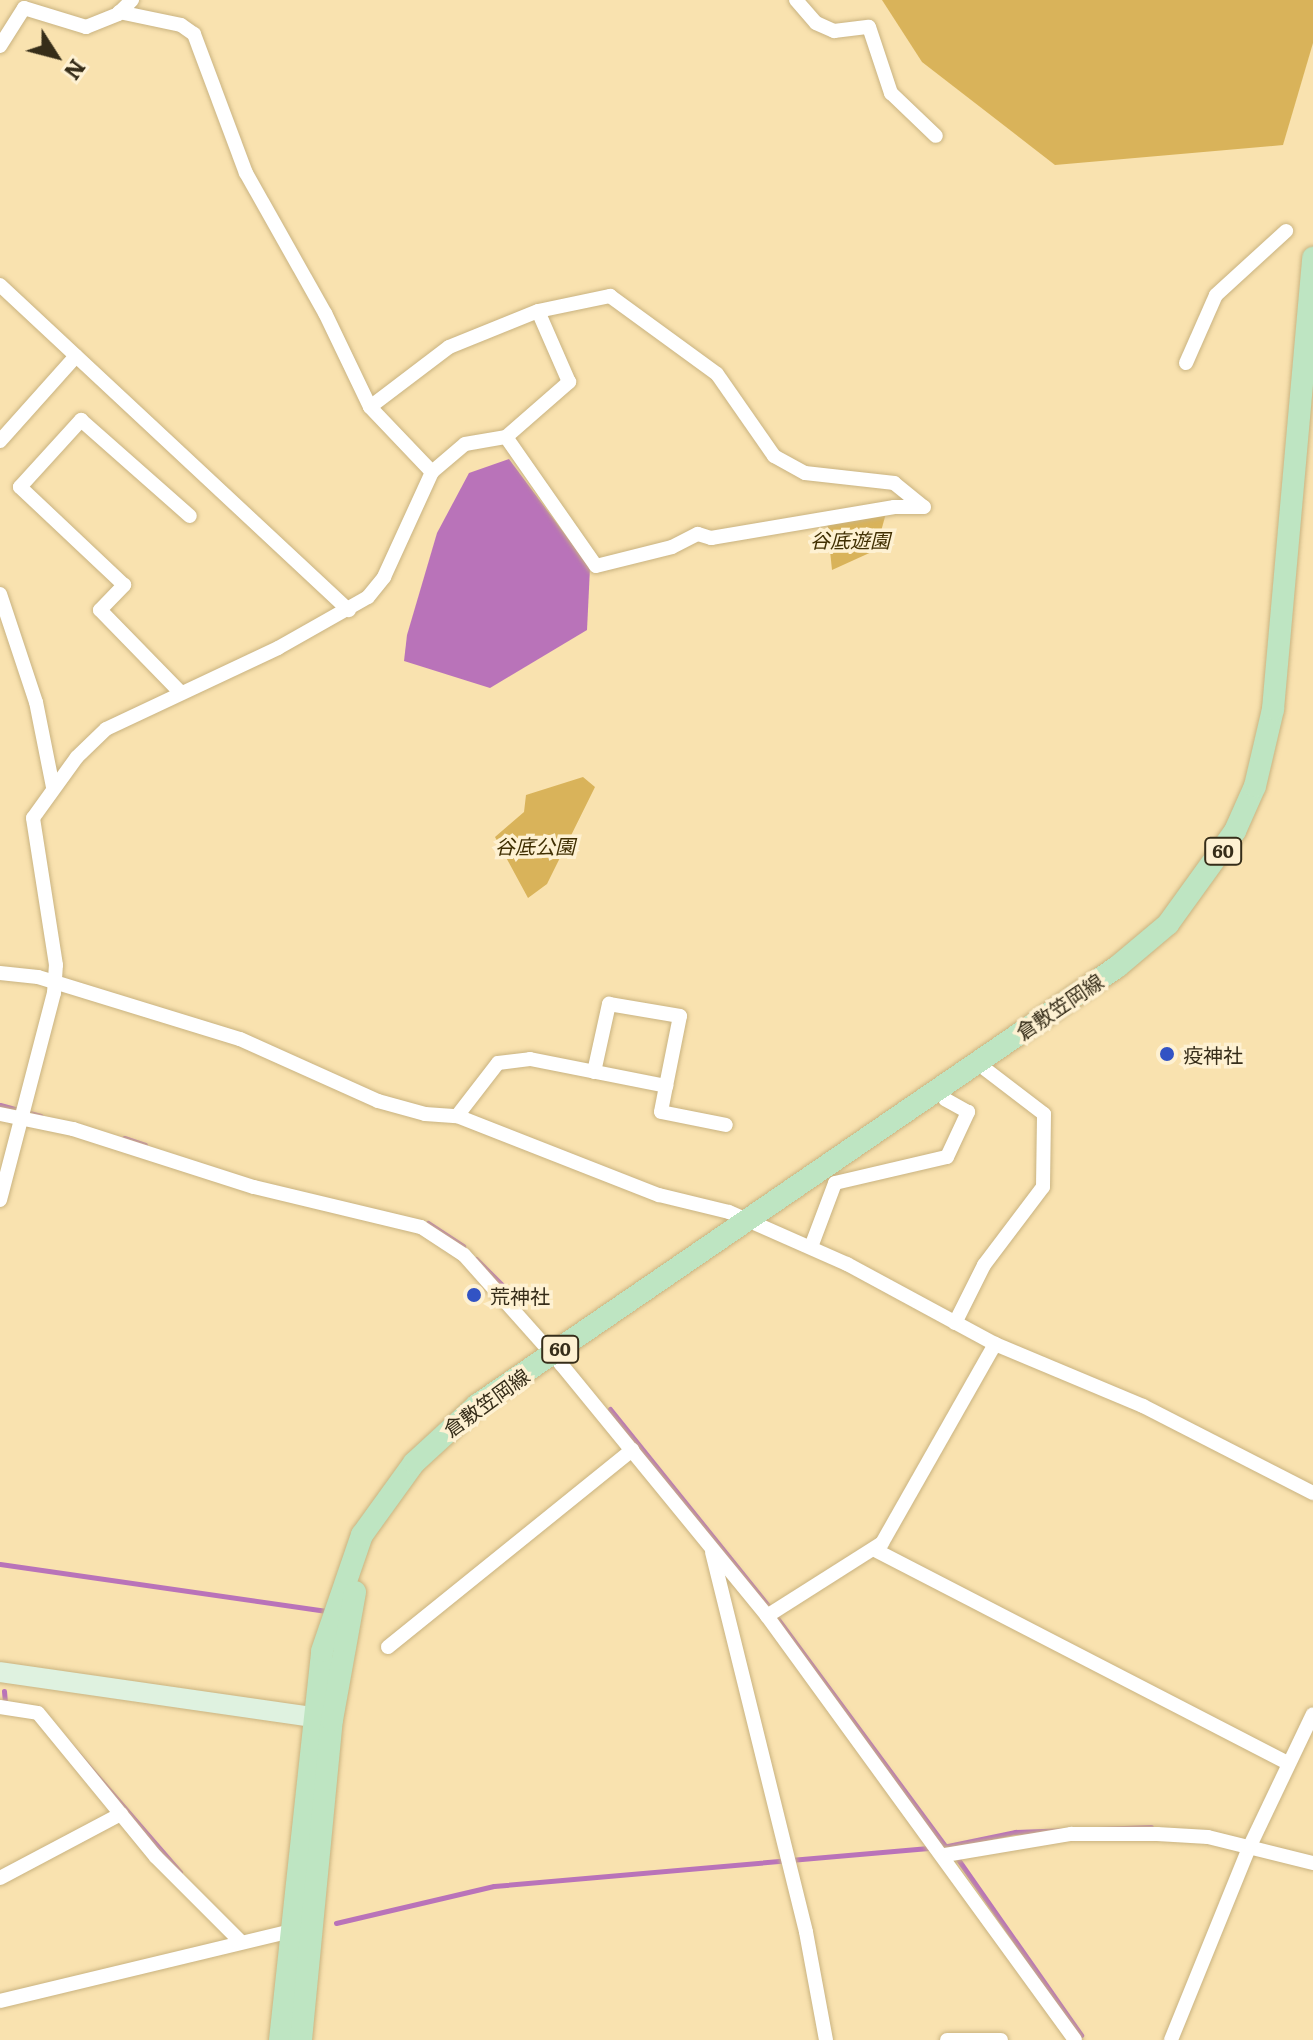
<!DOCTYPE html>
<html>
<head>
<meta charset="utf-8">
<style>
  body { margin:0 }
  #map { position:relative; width:1313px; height:2040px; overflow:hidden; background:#f9e2af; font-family:Literata,"Noto Sans JP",serif }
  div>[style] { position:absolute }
  .green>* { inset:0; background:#d9b35a }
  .water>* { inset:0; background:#b973b9 }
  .stream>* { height:5px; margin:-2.5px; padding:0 2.5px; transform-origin:2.5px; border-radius:2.5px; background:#b973b9 }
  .roads { filter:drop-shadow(0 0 2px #c9b381) drop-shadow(0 0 2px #c9b381) }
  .street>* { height:14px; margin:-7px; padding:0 7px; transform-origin:7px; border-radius:7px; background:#fff }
  .secondary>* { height:20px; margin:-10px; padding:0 10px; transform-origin:10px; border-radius:10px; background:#dff2e0 }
  .primary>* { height:22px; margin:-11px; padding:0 11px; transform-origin:11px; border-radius:11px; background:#bee5c2 }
  .dots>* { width:22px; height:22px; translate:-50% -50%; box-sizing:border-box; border:4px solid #fef1d2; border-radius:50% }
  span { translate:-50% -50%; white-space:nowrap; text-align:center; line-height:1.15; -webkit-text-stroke:7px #fef1d2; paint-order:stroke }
  .shield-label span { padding:2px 6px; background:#fef1d2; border:2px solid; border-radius:6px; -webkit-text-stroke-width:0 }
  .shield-label { font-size:18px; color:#362d19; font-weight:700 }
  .park-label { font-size:20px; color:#402f02; font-style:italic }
  .street-label { font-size:20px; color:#362d19 }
  .poi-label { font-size:20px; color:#362d19 }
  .left { translate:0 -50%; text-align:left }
  .north { position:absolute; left:16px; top:16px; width:80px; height:80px; -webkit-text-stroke:6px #fef1d2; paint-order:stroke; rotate:126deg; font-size:22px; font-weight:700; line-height:32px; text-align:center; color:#362d19 }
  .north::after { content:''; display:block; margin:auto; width:28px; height:36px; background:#362d19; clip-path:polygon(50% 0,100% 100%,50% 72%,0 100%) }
</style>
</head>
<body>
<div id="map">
  <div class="green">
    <div style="clip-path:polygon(882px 0,1313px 0,1313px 43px,1283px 145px,1055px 165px,922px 62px)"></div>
    <div style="clip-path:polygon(886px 513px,876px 550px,832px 570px,827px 522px)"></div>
    <div style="clip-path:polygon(583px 777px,595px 787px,547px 884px,528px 898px,495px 837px,524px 812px,526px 795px)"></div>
  </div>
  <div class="water">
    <div style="clip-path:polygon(509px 459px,590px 568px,587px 630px,490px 688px,404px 661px,407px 635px,437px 533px,469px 473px)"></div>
  </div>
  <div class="stream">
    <div style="left:0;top:1105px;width:42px;rotate:15deg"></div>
    <div style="left:124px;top:1138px;width:22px;rotate:18deg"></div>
    <div style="left:428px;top:1223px;width:42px;rotate:33.3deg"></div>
    <div style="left:476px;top:1259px;width:38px;rotate:45deg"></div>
    <div style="left:610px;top:1409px;width:254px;rotate:51.2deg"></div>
    <div style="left:0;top:1564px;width:328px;rotate:8.2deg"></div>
    <div style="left:777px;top:1618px;width:283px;rotate:53.6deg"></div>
    <div style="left:4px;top:1691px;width:11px;rotate:85deg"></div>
    <div style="left:38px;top:1708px;width:217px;rotate:49.1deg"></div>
    <div style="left:943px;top:1847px;width:74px;rotate:-11.8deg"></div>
    <div style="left:1015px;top:1832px;width:136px;rotate:-2.1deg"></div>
    <div style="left:955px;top:1855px;width:220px;rotate:55deg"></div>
    <div style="left:336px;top:1923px;width:162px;rotate:-13.2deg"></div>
    <div style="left:494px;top:1886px;width:439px;rotate:-5deg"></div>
  </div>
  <div class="roads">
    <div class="street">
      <div style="left:796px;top:0;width:30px;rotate:49deg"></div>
      <div style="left:816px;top:23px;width:20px;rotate:24deg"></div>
      <div style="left:834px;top:31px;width:35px;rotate:-7deg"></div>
      <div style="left:869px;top:27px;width:70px;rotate:71.6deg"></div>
      <div style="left:891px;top:93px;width:62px;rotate:43.7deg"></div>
      <div style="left:119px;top:12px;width:63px;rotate:11.8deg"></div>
      <div style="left:181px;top:25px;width:16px;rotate:35deg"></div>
      <div style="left:194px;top:34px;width:148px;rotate:69.5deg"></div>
      <div style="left:246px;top:173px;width:161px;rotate:60.6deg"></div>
      <div style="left:325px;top:313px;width:104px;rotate:64.4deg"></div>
      <div style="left:370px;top:407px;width:90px;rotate:46.4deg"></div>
      <div style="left:0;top:46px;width:45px;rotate:-57.7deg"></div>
      <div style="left:24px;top:8px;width:65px;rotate:17deg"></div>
      <div style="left:86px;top:27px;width:35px;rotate:-22deg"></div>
      <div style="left:118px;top:14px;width:20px;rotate:-45deg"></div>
      <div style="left:0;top:285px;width:477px;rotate:43deg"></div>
      <div style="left:1186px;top:363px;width:74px;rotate:-66.2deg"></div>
      <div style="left:1216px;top:295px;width:95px;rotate:-42.4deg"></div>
      <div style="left:370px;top:407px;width:99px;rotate:-37.2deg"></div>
      <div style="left:449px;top:347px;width:96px;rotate:-22deg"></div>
      <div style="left:538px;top:311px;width:74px;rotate:-11.8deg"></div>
      <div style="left:610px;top:296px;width:132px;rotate:36.1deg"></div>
      <div style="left:717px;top:374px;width:100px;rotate:55.2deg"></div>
      <div style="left:774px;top:456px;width:35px;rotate:29deg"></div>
      <div style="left:805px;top:473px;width:90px;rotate:6.4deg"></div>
      <div style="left:894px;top:483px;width:38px;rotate:39deg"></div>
      <div style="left:506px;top:437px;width:84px;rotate:-41.1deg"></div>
      <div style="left:569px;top:382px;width:77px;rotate:-113.6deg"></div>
      <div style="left:0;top:441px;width:114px;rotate:-48.2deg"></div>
      <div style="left:0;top:594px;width:114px;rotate:71.6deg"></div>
      <div style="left:36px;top:702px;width:87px;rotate:78.7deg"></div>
      <div style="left:181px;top:693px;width:116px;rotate:-134.3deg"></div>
      <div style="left:100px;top:610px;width:35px;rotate:-46deg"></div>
      <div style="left:124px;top:585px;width:143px;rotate:-136.7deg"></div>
      <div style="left:20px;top:487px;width:91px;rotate:-47.7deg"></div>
      <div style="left:81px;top:420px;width:145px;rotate:41.4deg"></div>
      <div style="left:0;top:973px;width:38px;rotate:6deg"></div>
      <div style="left:38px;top:977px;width:211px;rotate:17.1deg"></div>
      <div style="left:240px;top:1039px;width:151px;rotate:24.2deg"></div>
      <div style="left:378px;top:1101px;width:49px;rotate:15.5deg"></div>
      <div style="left:425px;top:1114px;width:32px;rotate:4deg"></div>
      <div style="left:457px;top:1116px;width:217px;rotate:21.4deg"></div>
      <div style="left:659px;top:1195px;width:72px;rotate:13.7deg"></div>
      <div style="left:729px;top:1212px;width:129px;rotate:23.8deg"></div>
      <div style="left:847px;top:1264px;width:168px;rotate:28.4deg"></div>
      <div style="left:995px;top:1344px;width:160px;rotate:22.7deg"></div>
      <div style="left:1143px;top:1406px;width:191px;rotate:27.1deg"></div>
      <div style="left:594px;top:1072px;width:70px;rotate:-77.6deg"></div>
      <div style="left:609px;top:1004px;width:72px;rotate:9.6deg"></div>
      <div style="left:680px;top:1016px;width:71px;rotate:101.3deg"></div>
      <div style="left:0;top:1114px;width:75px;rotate:11.6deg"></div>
      <div style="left:73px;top:1129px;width:190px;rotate:17.8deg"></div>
      <div style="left:254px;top:1187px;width:172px;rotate:13.5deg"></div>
      <div style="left:421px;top:1227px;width:51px;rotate:33.1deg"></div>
      <div style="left:464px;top:1255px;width:146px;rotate:48.3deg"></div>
      <div style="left:561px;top:1364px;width:325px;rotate:50.7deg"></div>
      <div style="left:767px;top:1616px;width:524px;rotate:54deg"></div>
      <div style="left:457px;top:1116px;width:67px;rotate:-52.3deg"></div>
      <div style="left:498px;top:1063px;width:32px;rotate:-7deg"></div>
      <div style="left:530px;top:1059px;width:139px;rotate:11.2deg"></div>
      <div style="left:666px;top:1086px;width:26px;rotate:101deg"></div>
      <div style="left:661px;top:1112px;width:66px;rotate:11.3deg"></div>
      <div style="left:0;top:1200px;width:214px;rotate:-75.4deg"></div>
      <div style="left:54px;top:993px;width:28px;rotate:-86deg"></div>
      <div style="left:56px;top:965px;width:149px;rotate:-98.9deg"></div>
      <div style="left:33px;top:818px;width:75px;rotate:-54.2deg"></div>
      <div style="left:77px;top:757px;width:40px;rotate:-44deg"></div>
      <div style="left:106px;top:729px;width:190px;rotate:-25.2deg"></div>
      <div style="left:278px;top:648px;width:103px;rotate:-29.5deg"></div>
      <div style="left:368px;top:597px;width:26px;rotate:-51deg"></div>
      <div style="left:384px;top:577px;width:115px;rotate:-65.4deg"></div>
      <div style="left:432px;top:472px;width:43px;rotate:-40.3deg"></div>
      <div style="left:465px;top:444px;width:42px;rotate:-9.7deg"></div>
      <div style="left:506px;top:437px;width:157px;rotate:55.1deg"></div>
      <div style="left:596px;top:566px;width:78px;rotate:-14deg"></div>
      <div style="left:672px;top:547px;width:29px;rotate:-27deg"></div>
      <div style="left:698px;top:534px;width:14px;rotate:17deg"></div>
      <div style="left:711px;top:538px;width:186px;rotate:-9.6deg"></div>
      <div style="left:894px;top:507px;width:30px"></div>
      <div style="left:811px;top:1247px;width:68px;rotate:-69.4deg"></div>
      <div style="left:835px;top:1183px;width:115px;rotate:-13.1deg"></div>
      <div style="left:947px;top:1157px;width:50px;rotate:-65deg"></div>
      <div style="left:968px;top:1112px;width:26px;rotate:-151deg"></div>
      <div style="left:955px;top:1323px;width:65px;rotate:-63.4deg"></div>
      <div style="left:984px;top:1265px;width:98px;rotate:-52.9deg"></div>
      <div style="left:1043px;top:1187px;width:73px;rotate:-89.2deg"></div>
      <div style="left:1044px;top:1114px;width:86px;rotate:-142.6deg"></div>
      <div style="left:875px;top:1550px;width:465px;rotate:27.3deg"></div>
      <div style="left:712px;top:1552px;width:391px;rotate:76.1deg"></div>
      <div style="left:806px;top:1932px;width:110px;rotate:79.5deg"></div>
      <div style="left:767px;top:1616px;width:136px;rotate:-32.4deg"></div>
      <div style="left:882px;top:1543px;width:229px;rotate:-60.4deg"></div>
      <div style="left:388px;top:1647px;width:314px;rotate:-38.9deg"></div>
      <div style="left:0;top:1707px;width:38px;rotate:9deg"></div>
      <div style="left:38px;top:1713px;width:186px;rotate:50.7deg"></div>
      <div style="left:156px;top:1857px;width:120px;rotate:45deg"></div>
      <div style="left:945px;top:1855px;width:128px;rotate:-9.5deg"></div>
      <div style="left:1071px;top:1834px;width:86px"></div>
      <div style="left:1157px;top:1834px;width:51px;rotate:3.4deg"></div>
      <div style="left:1208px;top:1837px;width:108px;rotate:13.9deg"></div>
      <div style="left:0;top:1878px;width:137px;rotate:-27.9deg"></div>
      <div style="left:0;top:2001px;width:299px;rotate:-13.5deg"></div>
      <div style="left:947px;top:2040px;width:54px"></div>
      <div style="left:1171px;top:2040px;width:207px;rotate:-67.9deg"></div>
      <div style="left:1249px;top:1848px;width:148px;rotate:-64.5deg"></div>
    </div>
    <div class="secondary">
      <div style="left:0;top:1672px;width:331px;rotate:8.2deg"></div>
    </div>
    <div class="primary">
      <div style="left:280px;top:2040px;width:391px;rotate:-83.8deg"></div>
      <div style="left:322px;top:1651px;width:123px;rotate:-71deg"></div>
      <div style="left:362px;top:1535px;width:89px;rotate:-54.2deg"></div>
      <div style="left:414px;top:1463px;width:86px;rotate:-42.6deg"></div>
      <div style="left:477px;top:1405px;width:776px;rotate:-34.39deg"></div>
      <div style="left:1117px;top:967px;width:67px;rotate:-40.1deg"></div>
      <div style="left:1168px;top:924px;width:115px;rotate:-54.2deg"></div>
      <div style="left:1235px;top:831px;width:49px;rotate:-66deg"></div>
      <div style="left:1255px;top:786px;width:79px;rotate:-76.8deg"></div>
      <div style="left:1273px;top:709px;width:453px;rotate:-84.9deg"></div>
      <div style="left:301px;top:2040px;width:321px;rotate:-84.5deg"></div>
      <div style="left:332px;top:1720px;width:130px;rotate:-79.8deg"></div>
    </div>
  </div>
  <div class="dots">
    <div style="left:1167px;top:1054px;background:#3253c4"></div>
    <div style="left:474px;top:1295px;background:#3253c4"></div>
  </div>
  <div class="shield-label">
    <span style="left:1223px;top:851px">60</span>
    <span style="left:560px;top:1349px">60</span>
  </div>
  <div class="park-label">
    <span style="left:850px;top:539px">谷底遊園</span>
    <span style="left:535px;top:845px">谷底公園</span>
  </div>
  <div class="street-label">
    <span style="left:1059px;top:1006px;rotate:-34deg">倉敷笠岡線</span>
    <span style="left:486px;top:1402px;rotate:-36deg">倉敷笠岡線</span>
  </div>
  <div class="poi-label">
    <span class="left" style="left:1183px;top:1054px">疫神社</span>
    <span class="left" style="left:490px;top:1295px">荒神社</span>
  </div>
  <div class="north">N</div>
</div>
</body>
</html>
